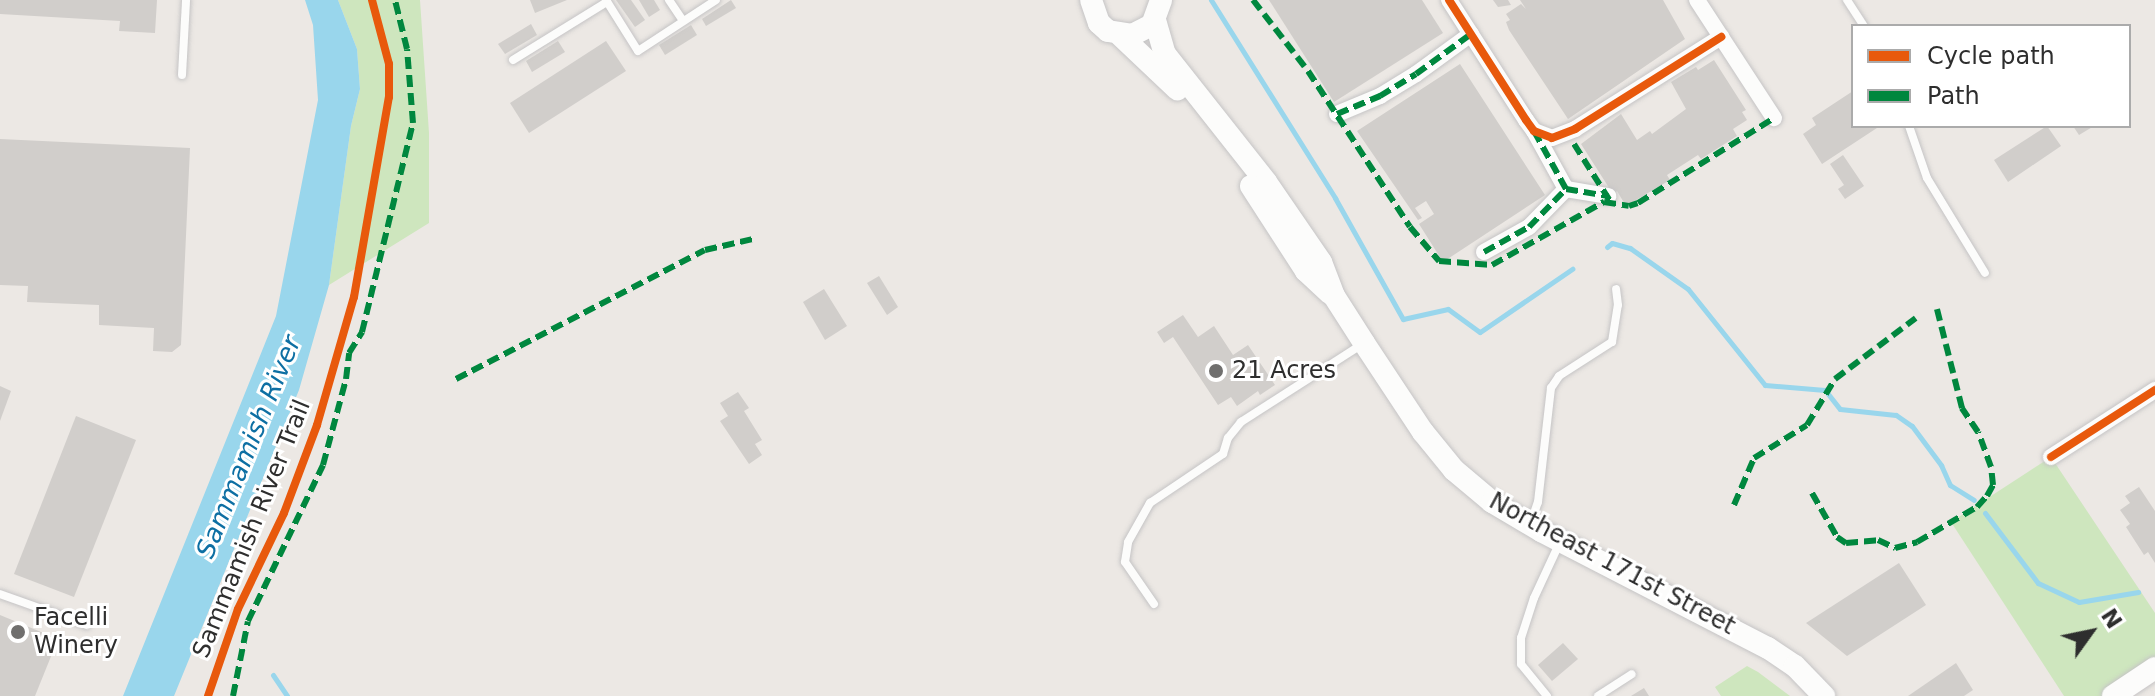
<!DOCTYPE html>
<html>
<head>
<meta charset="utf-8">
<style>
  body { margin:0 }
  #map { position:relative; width:2155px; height:696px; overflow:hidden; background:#ece8e4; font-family:"DejaVu Sans",sans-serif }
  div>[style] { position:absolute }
  .green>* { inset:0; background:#cee6be }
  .water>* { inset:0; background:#99d6ec }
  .stream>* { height:5px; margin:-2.5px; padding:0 2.5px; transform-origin:2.5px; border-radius:2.5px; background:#99d6ec }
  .building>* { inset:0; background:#d1cecb }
  .roads { filter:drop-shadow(0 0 2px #c5c4c5) drop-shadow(0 0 2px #c5c4c5) }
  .lane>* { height:8px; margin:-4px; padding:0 4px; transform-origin:4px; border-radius:4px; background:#fcfcfb }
  .street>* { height:16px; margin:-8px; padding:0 8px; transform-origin:8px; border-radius:8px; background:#fcfcfb }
  .secondary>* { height:22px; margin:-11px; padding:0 11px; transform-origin:11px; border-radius:11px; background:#fcfcfb }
  .quiet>* { height:6px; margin-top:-3px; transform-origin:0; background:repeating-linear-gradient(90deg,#00873e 0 12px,transparent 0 18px) }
  .cycleway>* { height:8px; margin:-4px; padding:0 4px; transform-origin:4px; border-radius:4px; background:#e8590c }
  .dots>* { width:22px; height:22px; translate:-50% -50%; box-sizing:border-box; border:4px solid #fff; border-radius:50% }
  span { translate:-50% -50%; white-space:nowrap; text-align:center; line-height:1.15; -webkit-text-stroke:6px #fff; paint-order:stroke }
  .poi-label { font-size:24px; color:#2e2e2e }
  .left { translate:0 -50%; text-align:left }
  .street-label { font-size:24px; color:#2e2e2e }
  .water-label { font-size:26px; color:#0d6fa3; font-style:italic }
  .legend { position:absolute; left:1851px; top:24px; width:280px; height:104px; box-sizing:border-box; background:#fff; border:2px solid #ababab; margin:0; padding:10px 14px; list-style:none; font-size:24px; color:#2e2e2e }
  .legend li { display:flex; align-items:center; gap:16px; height:40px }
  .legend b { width:40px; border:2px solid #ababab }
  .north { position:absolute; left:2051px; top:592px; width:80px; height:80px; -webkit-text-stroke:6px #fff; paint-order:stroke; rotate:57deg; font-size:22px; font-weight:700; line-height:32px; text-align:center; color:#2e2e2e }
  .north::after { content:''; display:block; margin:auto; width:28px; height:36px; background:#2e2e2e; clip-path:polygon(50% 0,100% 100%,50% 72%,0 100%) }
</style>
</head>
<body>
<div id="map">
  <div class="green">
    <div style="clip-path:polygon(338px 0,420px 0,429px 133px,429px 223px,329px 285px,351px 126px,360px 89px,357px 49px)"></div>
    <div style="clip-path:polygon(2051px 457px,2155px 613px,2155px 668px,2113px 696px,2064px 696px,1951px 522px)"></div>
    <div style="clip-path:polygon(1747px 666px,1758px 672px,1790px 696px,1721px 696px,1715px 687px)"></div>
  </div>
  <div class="water">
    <div style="clip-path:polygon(305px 0,338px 0,357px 49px,360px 89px,351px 126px,329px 285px,299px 390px,174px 696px,123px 696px,276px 316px,318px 100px,313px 25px)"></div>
  </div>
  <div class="stream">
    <div style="left:1211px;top:0;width:234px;rotate:57.9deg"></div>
    <div style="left:1335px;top:198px;width:139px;rotate:60.7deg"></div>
    <div style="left:1403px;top:319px;width:46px;rotate:-12.5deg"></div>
    <div style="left:1448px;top:309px;width:39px;rotate:36deg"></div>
    <div style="left:1480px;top:332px;width:112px;rotate:-34.4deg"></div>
    <div style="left:1607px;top:247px;width:6px;rotate:-39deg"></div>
    <div style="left:1612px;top:243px;width:19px;rotate:16deg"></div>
    <div style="left:1630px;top:248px;width:71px;rotate:35.3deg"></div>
    <div style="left:1688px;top:289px;width:123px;rotate:51.3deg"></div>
    <div style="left:1765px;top:385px;width:60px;rotate:4.8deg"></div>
    <div style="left:1825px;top:390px;width:24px;rotate:52deg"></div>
    <div style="left:1840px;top:409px;width:56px;rotate:6.1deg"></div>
    <div style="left:1896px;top:415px;width:19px;rotate:35deg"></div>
    <div style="left:1912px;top:426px;width:49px;rotate:53.4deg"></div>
    <div style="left:1941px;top:465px;width:22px;rotate:66deg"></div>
    <div style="left:1950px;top:485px;width:28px;rotate:32deg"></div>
    <div style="left:1985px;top:513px;width:88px;rotate:52.9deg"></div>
    <div style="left:2038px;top:583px;width:45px;rotate:24.9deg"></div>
    <div style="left:2079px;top:602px;width:60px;rotate:-9.6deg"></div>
    <div style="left:273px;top:675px;width:25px;rotate:56deg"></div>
  </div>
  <div class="building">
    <div style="clip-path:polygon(0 0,157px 0,155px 33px,119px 31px,120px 21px,0 14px)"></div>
    <div style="clip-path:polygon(530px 0,567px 0,535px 13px)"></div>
    <div style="clip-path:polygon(616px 0,631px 0,645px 20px,635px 27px)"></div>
    <div style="clip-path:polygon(639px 0,654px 0,660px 10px,649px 17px)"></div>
    <div style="clip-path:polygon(731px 0,736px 8px,706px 26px,702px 19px)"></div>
    <div style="clip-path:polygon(1269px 0,1422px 0,1443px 33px,1334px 102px)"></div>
    <div style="clip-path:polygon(1493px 0,1508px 0,1511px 5px,1498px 7px)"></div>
    <div style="clip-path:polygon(1520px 0,1663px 0,1685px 39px,1568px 119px,1509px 30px,1506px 22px,1510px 20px,1506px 14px,1521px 4px,1526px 9px)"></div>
    <div style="clip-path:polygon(531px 24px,537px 35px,505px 54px,498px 44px)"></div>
    <div style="clip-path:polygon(691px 25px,697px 35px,665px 55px,659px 45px)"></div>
    <div style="clip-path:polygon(558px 41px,565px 52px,532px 72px,526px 61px)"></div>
    <div style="clip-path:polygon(606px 41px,626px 71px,529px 133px,510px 103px)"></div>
    <div style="clip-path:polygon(1714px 60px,1746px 110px,1742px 112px,1747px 120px,1733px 129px,1737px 136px,1701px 159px,1698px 155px,1667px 175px,1670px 180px,1626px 206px,1617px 191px,1613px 194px,1581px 144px,1621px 114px,1637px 140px,1650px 131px,1652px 134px,1686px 109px,1671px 82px,1696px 67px,1698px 70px)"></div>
    <div style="clip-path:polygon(1460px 64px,1545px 195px,1443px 262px,1419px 224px,1434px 214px,1426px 201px,1415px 208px,1422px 218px,1418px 220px,1357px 131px)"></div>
    <div style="clip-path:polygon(1853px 91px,1853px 126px,1880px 126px,1822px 164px,1803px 134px,1816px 125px,1812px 118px)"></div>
    <div style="clip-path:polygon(2047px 126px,2061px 146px,2008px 182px,1994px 160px)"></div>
    <div style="clip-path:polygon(2073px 126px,2094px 126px,2079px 135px)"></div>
    <div style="clip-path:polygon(0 139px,190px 148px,181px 345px,172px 352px,153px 351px,154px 328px,99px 325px,99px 305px,27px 302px,28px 286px,0 285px)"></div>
    <div style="clip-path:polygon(1843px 155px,1864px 186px,1845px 199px,1838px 189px,1844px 185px,1830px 164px)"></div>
    <div style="clip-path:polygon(879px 276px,898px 307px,887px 315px,867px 283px)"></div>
    <div style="clip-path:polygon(824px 289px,847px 326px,825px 340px,803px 302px)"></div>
    <div style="clip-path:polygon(1183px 315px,1198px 337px,1214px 326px,1233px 355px,1248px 345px,1275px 385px,1260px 395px,1258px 391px,1237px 406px,1231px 397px,1218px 405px,1173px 337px,1164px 343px,1157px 332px)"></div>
    <div style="clip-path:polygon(0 386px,11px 391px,0 421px)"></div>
    <div style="clip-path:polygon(738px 392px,749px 408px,744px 411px,762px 440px,755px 444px,762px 455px,749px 464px,720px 421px,728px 416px,720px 403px)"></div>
    <div style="clip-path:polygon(76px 416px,136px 440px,74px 597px,14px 574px)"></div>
    <div style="clip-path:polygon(2139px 487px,2155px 511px,2155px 563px,2148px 552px,2144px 555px,2126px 527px,2130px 524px,2120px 510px,2130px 503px,2125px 496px)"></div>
    <div style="clip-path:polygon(1899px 563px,1926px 605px,1847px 656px,1806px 623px)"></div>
    <div style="clip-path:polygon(0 615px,58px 639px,35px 696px,0 696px)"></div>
    <div style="clip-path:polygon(1563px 643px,1578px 659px,1552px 681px,1538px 665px)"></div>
    <div style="clip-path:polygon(1956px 663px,1973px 690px,1964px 696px,1908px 696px)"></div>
    <div style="clip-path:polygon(1644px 688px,1649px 696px,1631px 696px)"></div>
  </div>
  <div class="roads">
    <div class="lane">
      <div style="left:606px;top:0;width:60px;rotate:57.9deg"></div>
      <div style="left:638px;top:51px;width:93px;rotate:-33.2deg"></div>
      <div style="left:669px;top:0;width:25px;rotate:56deg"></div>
      <div style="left:1847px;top:0;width:31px;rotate:57deg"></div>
      <div style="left:513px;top:60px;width:110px;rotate:-31.7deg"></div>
      <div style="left:182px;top:75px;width:75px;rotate:-86.9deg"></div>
      <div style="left:1909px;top:126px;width:55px;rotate:70.9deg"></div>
      <div style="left:1927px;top:178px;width:111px;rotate:58.6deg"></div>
      <div style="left:1531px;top:522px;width:21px;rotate:-71deg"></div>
      <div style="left:1538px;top:502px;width:115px;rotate:-83.5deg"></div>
      <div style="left:1551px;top:388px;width:14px;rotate:-56deg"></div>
      <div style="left:1559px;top:376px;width:63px;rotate:-32.7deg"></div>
      <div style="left:1612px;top:342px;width:37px;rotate:-81deg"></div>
      <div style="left:1618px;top:305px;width:16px;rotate:-97deg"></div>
      <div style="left:0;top:594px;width:92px;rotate:19.6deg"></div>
      <div style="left:1154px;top:604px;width:51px;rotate:-124.6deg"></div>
      <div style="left:1125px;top:562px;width:20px;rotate:-81deg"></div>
      <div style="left:1128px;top:542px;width:45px;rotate:-60.6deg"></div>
      <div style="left:1150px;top:503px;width:88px;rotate:-33.9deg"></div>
      <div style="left:1223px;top:454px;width:17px;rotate:-73deg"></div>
      <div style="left:1228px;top:438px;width:21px;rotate:-51deg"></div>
      <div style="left:1241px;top:422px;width:143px;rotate:-32.7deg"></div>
      <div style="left:1547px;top:696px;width:41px;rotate:-129.1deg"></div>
      <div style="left:1521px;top:664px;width:26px;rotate:-90deg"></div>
      <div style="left:1521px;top:638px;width:42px;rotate:-72deg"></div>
      <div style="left:1534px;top:598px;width:62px;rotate:-65.1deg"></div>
      <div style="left:1598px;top:696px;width:40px;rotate:-32.9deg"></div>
    </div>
    <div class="street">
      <div style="left:1449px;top:0;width:143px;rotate:57.3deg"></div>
      <div style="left:1526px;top:120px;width:14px;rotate:54deg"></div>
      <div style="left:1534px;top:131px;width:19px;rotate:21deg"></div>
      <div style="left:1552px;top:138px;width:25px;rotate:-21deg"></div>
      <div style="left:1575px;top:129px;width:173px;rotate:-32.2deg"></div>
      <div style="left:1697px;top:0;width:141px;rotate:56.9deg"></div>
      <div style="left:1337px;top:114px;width:47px;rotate:-22.7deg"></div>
      <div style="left:1380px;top:96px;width:42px;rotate:-31.4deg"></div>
      <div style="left:1416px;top:74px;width:68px;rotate:-36deg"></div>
      <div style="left:1566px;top:189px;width:43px;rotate:9.5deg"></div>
      <div style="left:1484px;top:252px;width:51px;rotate:-29.1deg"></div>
      <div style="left:1529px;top:227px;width:53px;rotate:-45.8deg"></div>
      <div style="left:1566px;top:189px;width:66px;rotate:-118.9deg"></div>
      <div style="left:2051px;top:457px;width:124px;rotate:-32.8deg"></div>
    </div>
    <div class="secondary">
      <div style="left:1091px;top:0;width:24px;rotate:71deg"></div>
      <div style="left:1099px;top:23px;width:12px;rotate:42deg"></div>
      <div style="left:1108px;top:31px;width:24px;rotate:9deg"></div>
      <div style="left:1132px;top:35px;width:22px;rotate:-27deg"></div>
      <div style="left:1152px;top:25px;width:27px;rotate:-70deg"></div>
      <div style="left:1155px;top:20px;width:35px;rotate:74deg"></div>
      <div style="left:1165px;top:54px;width:163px;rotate:51.7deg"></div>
      <div style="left:1266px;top:182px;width:97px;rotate:55.5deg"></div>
      <div style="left:1321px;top:262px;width:36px;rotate:69deg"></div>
      <div style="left:1334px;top:296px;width:56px;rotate:57.4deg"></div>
      <div style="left:1364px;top:343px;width:107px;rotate:56.5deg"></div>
      <div style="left:1423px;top:432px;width:49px;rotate:50.8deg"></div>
      <div style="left:1454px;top:470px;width:50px;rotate:40.1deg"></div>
      <div style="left:1492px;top:502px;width:57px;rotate:30.6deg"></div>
      <div style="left:1541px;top:531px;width:255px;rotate:27.3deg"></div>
      <div style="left:1768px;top:648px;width:32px;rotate:34deg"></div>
      <div style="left:1795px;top:666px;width:42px;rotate:46deg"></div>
      <div style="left:1120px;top:35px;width:79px;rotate:43.5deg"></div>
      <div style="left:1251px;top:186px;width:101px;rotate:57.1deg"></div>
      <div style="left:1306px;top:271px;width:33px;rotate:43deg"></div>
      <div style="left:2113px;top:696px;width:50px;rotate:-33.7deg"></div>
    </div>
  </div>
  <div class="quiet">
    <div style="left:1253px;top:0;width:90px;rotate:52.2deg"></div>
    <div style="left:1308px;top:71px;width:186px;rotate:56.8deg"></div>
    <div style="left:1410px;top:227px;width:45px;rotate:49.5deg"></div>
    <div style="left:1439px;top:261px;width:53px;rotate:4.3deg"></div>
    <div style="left:1492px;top:265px;width:129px;rotate:-29.4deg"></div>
    <div style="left:1604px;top:202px;width:25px;rotate:9deg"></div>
    <div style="left:1629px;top:206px;width:9px;rotate:-18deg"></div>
    <div style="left:1638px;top:203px;width:160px;rotate:-32deg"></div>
    <div style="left:1337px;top:114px;width:47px;rotate:-22.7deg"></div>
    <div style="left:1380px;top:96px;width:42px;rotate:-31.4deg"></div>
    <div style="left:1416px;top:74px;width:68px;rotate:-36deg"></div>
    <div style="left:1574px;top:144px;width:67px;rotate:57.7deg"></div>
    <div style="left:1566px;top:189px;width:43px;rotate:9.5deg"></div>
    <div style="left:1484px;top:252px;width:51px;rotate:-29.1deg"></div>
    <div style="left:1529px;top:227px;width:53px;rotate:-45.8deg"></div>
    <div style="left:1566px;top:189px;width:66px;rotate:-118.9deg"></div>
    <div style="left:456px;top:379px;width:280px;rotate:-27.4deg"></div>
    <div style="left:705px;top:250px;width:53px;rotate:-13deg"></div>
    <div style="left:1812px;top:493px;width:51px;rotate:60.4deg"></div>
    <div style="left:1837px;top:537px;width:11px;rotate:34deg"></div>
    <div style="left:1846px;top:543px;width:32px;rotate:-5deg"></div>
    <div style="left:1878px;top:540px;width:19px;rotate:25deg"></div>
    <div style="left:1895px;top:548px;width:23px;rotate:-15deg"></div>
    <div style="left:1917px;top:542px;width:69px;rotate:-30.3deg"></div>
    <div style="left:1977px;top:507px;width:15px;rotate:-48deg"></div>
    <div style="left:1987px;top:496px;width:13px;rotate:-61deg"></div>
    <div style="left:1993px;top:485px;width:18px;rotate:-96deg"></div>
    <div style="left:1991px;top:467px;width:37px;rotate:-110deg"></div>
    <div style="left:1978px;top:432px;width:29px;rotate:-124deg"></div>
    <div style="left:1962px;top:408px;width:106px;rotate:-104.2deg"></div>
    <div style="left:1734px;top:505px;width:51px;rotate:-66.9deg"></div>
    <div style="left:1754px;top:458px;width:62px;rotate:-31.9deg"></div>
    <div style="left:1807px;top:425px;width:54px;rotate:-58.7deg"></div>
    <div style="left:1835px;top:379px;width:101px;rotate:-37deg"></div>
    <div style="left:233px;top:696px;width:76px;rotate:-78.7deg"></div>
    <div style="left:248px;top:621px;width:173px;rotate:-64.3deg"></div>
    <div style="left:323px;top:465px;width:89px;rotate:-75deg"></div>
    <div style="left:346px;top:379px;width:26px;rotate:-83deg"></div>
    <div style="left:349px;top:353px;width:25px;rotate:-58deg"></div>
    <div style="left:362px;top:332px;width:215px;rotate:-76.3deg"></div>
    <div style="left:413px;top:123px;width:74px;rotate:-94.6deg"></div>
    <div style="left:407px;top:49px;width:50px;rotate:-103.8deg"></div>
  </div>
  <div class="cycleway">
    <div style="left:1449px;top:0;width:143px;rotate:57.3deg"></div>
    <div style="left:1526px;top:120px;width:14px;rotate:54deg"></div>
    <div style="left:1534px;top:131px;width:19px;rotate:21deg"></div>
    <div style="left:1552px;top:138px;width:25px;rotate:-21deg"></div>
    <div style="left:1575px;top:129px;width:173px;rotate:-32.2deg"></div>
    <div style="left:2051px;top:457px;width:124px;rotate:-32.8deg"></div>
    <div style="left:208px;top:696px;width:92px;rotate:-71deg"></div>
    <div style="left:238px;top:609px;width:106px;rotate:-64.4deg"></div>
    <div style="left:284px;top:513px;width:94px;rotate:-69.4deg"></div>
    <div style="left:317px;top:425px;width:133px;rotate:-73.9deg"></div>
    <div style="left:354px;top:297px;width:203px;rotate:-80.1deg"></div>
    <div style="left:389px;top:97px;width:33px;rotate:-90deg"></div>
    <div style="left:389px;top:64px;width:66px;rotate:-104.9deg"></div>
  </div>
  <div class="dots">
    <div style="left:1216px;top:371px;background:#706f6e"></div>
    <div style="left:18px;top:632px;background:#706f6e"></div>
  </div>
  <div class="poi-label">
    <span class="left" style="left:1232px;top:371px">21 Acres</span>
    <span class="left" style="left:34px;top:632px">Facelli<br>Winery</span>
  </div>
  <div class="street-label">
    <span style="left:252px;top:529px;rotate:-68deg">Sammamish River Trail</span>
    <span style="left:1612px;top:564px;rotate:28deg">Northeast 171st Street</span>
  </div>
  <div class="water-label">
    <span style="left:249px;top:447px;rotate:-68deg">Sammamish River</span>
  </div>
  <ul class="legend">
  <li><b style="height:10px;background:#e8590c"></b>Cycle path</li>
  <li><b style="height:10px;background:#00873e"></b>Path</li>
  </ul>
  <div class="north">N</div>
</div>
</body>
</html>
